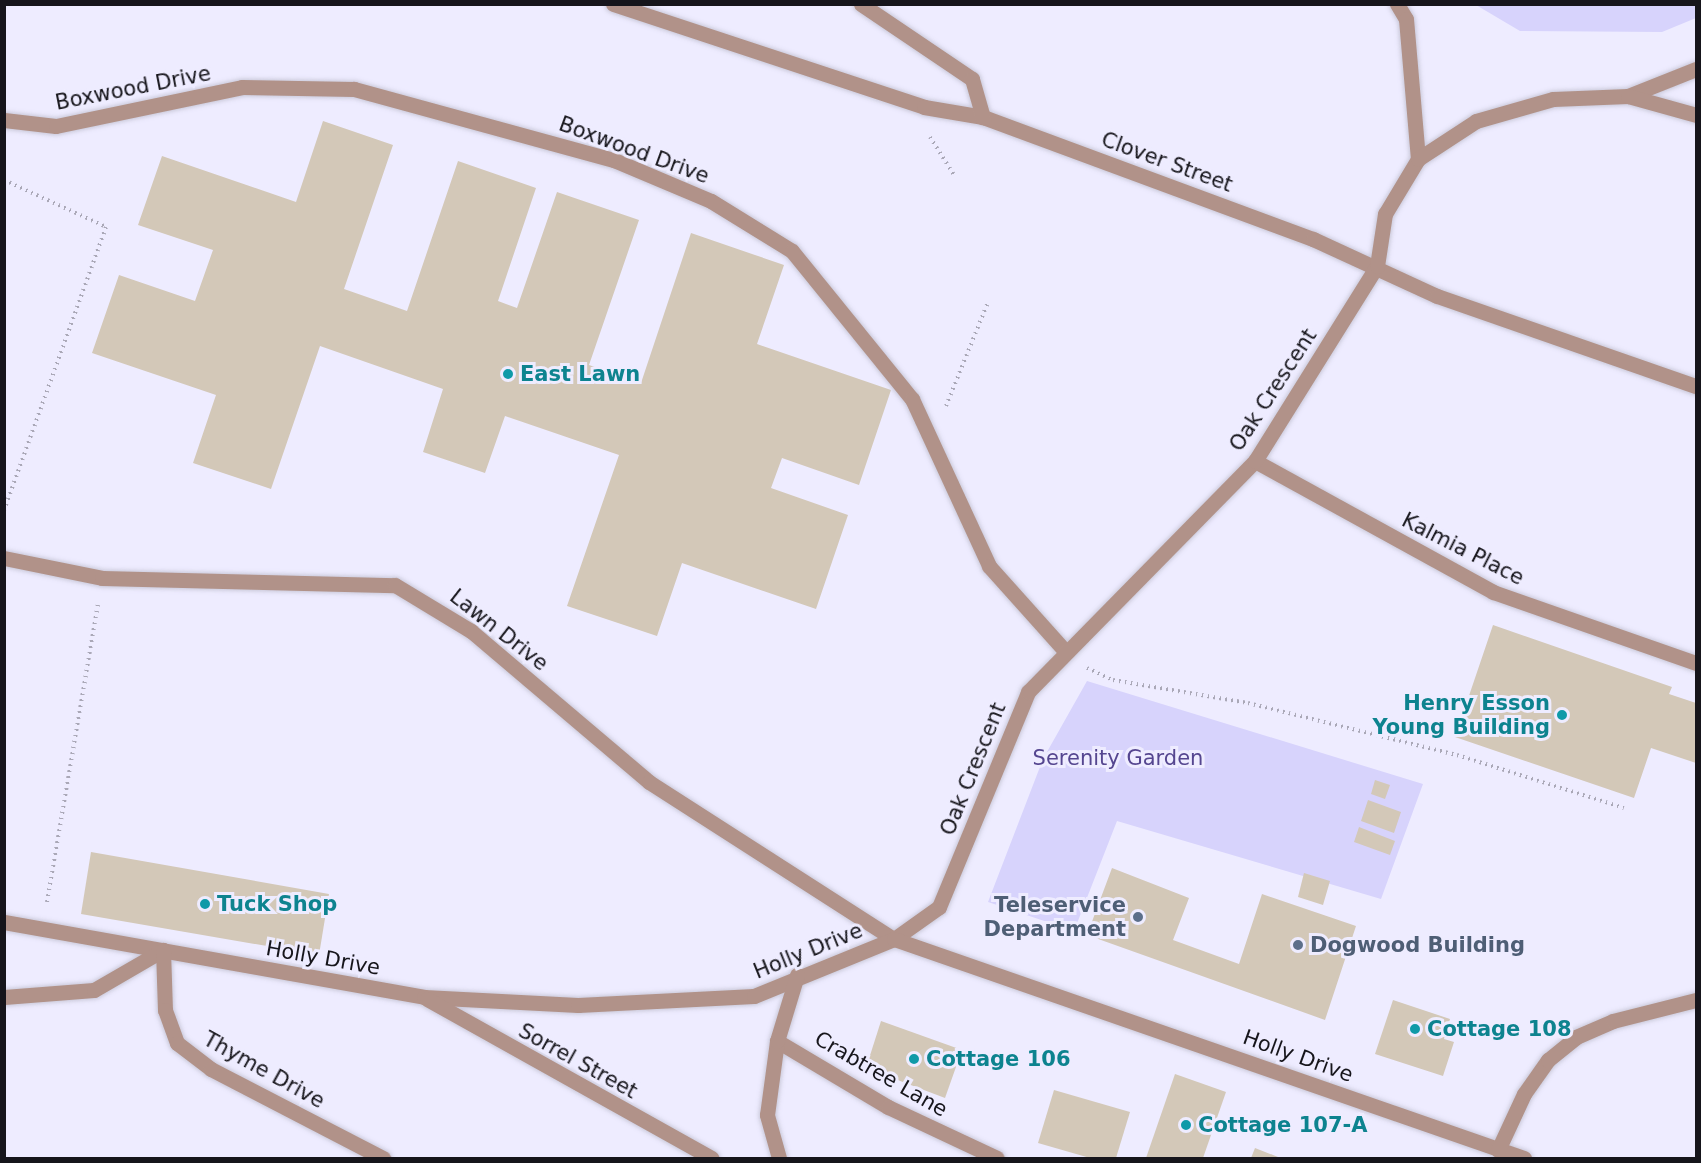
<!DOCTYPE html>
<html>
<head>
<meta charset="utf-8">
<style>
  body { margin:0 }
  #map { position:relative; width:1701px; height:1163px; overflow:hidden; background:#eeecff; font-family:"DejaVu Sans",sans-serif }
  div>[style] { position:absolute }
  .green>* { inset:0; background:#d7d3fc }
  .building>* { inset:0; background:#d3c8b8 }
  .path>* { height:4px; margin-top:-2px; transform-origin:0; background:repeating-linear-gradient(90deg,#aaa8b7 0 1.5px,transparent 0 6px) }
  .roads { filter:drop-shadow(0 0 2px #cbcadb) drop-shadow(0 0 2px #cbcadb) }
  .lane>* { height:15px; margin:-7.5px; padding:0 7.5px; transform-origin:7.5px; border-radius:7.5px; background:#b19289 }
  .street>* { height:15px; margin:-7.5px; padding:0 7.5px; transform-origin:7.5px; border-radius:7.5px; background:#b19289 }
  .dots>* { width:16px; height:16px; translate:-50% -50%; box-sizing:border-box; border:3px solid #eeecff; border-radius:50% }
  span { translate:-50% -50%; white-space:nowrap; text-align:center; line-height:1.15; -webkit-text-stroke:6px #eeecff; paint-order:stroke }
  .street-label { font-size:21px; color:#16151b }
  .culture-label { font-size:21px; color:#0d838f; font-weight:700 }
  .left { translate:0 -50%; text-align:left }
  .right { translate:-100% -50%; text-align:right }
  .park-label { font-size:21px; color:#554690 }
  .service-label { font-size:21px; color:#4e5e75; font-weight:700 }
  .frame { position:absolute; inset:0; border:6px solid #16151b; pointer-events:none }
</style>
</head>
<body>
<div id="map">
  <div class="green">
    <div style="clip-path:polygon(1476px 5px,1696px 5px,1696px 18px,1662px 32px,1520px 31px)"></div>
    <div style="clip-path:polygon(1087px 681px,1423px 784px,1381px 899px,1117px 821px,1074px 931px,988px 902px,1043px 759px)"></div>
  </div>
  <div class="building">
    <div style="clip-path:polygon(323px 121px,393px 145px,344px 289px,407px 311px,458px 161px,536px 188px,498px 301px,517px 308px,557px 192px,639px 220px,589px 365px,641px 383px,691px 233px,784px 265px,757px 344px,891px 390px,859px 485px,782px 458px,771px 488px,848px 515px,816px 609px,682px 563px,657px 636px,567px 606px,619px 455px,505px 416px,485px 473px,423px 452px,443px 389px,320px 346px,271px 489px,193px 463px,216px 395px,92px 353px,119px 275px,195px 301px,213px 250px,138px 225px,162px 156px,296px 202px)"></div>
    <div style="clip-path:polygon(1493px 625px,1672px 687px,1669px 694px,1696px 703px,1696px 763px,1651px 748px,1634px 798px,1455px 737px)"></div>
    <div style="clip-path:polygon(1375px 780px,1390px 785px,1385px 799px,1371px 794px)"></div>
    <div style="clip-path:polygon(1368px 800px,1401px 812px,1394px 833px,1361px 821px)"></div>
    <div style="clip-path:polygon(1359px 827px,1395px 841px,1390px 855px,1354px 842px)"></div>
    <div style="clip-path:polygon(91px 852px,329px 894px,319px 955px,81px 914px)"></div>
    <div style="clip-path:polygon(1112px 868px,1189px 898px,1173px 940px,1239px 964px,1262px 894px,1356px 926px,1325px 1020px,1087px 935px)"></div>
    <div style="clip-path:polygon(1304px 873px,1330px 881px,1323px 905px,1298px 897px)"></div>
    <div style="clip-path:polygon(1393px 1000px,1450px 1019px,1444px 1039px,1454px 1042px,1443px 1076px,1375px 1054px)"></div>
    <div style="clip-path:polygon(881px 1021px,962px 1050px,945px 1098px,866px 1068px)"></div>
    <div style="clip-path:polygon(1175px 1074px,1226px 1092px,1203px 1158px,1146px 1158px)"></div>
    <div style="clip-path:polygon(1054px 1090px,1130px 1112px,1116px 1158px,1090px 1158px,1038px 1143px)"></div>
    <div style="clip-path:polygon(1255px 1148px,1278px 1157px,1277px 1158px,1251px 1158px)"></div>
  </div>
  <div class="path">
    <div style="left:930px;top:137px;width:45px;rotate:57.7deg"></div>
    <div style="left:4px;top:180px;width:112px;rotate:24.7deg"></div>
    <div style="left:106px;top:227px;width:301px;rotate:109.8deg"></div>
    <div style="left:946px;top:406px;width:112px;rotate:-68deg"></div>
    <div style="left:1087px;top:668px;width:29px;rotate:25deg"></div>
    <div style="left:1113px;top:680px;width:137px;rotate:9.7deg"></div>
    <div style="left:1248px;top:703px;width:215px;rotate:14deg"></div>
    <div style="left:1457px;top:755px;width:175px;rotate:17.6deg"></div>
    <div style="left:47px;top:902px;width:302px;rotate:-80.3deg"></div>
  </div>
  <div class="roads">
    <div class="lane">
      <div style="left:777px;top:1041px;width:129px;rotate:30.7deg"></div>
      <div style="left:888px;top:1107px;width:120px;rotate:25.1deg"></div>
    </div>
    <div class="street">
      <div style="left:613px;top:4px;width:328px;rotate:18.3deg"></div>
      <div style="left:924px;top:107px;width:60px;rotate:9.6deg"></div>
      <div style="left:983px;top:117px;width:352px;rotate:20.3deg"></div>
      <div style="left:1313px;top:239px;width:136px;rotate:24.7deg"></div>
      <div style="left:1437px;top:296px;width:274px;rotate:19.2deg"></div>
      <div style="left:861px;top:4px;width:134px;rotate:34deg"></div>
      <div style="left:972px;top:79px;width:40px;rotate:74deg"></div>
      <div style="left:1397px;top:4px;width:17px;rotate:59deg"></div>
      <div style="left:1406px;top:19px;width:141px;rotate:85.1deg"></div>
      <div style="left:1628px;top:96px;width:73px;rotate:-21.7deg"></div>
      <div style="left:4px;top:120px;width:52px;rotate:6.6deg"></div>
      <div style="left:56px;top:126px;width:190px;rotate:-11.8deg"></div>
      <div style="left:242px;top:87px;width:112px;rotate:1deg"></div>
      <div style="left:354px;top:89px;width:270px;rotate:15.3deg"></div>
      <div style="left:614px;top:160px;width:105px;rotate:22.9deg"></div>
      <div style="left:711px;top:201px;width:95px;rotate:31.7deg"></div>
      <div style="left:792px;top:251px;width:191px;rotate:51deg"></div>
      <div style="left:912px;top:399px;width:184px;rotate:65.2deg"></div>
      <div style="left:989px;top:566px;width:115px;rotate:48.2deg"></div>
      <div style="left:1255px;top:461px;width:272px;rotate:28.8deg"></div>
      <div style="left:1493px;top:592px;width:215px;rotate:19.3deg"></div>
      <div style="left:4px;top:558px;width:100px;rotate:11.5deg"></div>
      <div style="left:102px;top:578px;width:293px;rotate:1.4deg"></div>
      <div style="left:395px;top:585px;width:89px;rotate:31.2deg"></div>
      <div style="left:471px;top:631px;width:233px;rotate:40.3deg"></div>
      <div style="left:649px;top:782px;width:291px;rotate:32.7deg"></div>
      <div style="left:894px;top:939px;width:55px;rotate:-35.4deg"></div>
      <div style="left:939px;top:907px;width:233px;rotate:-67.5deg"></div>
      <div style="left:1028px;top:692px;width:324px;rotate:-45.5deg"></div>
      <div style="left:1255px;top:461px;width:230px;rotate:-58deg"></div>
      <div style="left:1377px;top:266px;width:53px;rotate:-81.3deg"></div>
      <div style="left:1385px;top:214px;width:64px;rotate:-59deg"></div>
      <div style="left:1418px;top:159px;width:69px;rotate:-33.2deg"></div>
      <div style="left:1476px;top:121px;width:80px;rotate:-15.9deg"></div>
      <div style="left:1553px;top:99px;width:75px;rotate:-2.3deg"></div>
      <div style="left:1628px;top:96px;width:71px;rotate:15.6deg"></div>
      <div style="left:4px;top:922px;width:427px;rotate:10.1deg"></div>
      <div style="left:424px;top:997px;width:154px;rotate:3deg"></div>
      <div style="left:578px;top:1005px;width:176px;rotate:-2.9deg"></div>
      <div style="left:754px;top:996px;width:151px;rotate:-22.2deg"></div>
      <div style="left:894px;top:939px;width:667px;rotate:19.17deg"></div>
      <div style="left:4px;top:997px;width:90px;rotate:-4.4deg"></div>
      <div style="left:94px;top:990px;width:80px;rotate:-30.1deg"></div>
      <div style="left:163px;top:950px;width:60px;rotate:88.1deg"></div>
      <div style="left:165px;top:1010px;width:35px;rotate:70deg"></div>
      <div style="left:177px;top:1043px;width:43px;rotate:37.4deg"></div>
      <div style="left:211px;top:1069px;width:194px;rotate:27.4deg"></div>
      <div style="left:427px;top:999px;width:326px;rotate:29.2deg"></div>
      <div style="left:1498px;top:1150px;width:62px;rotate:-65.1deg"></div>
      <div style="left:1524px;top:1094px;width:42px;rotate:-54.8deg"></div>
      <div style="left:1548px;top:1060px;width:36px;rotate:-39deg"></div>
      <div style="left:1576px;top:1037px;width:40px;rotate:-23.4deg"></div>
      <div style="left:1613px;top:1021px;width:86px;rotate:-14.2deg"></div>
      <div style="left:779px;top:1158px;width:45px;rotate:-105.6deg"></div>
      <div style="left:767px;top:1115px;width:75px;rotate:-82.3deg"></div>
      <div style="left:777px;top:1041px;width:69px;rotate:-73.1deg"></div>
    </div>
  </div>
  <div class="dots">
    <div style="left:508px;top:374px;background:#0f9aa8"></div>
    <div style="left:1562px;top:715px;background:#0f9aa8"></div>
    <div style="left:205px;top:904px;background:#0f9aa8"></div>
    <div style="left:1138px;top:917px;background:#5c6f8a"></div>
    <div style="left:1298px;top:945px;background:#5c6f8a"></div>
    <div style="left:1415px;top:1029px;background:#0f9aa8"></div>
    <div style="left:914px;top:1059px;background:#0f9aa8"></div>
    <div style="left:1186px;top:1125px;background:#0f9aa8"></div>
  </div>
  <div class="street-label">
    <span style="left:133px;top:88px;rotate:-11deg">Boxwood Drive</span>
    <span style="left:634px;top:150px;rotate:20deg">Boxwood Drive</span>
    <span style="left:1167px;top:162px;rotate:20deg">Clover Street</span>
    <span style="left:1273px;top:390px;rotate:-57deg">Oak Crescent</span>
    <span style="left:1463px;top:549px;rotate:27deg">Kalmia Place</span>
    <span style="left:499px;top:630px;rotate:38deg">Lawn Drive</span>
    <span style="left:973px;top:769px;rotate:-68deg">Oak Crescent</span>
    <span style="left:808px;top:951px;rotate:-22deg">Holly Drive</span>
    <span style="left:323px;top:958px;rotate:10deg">Holly Drive</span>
    <span style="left:1298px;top:1056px;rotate:20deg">Holly Drive</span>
    <span style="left:578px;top:1061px;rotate:29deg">Sorrel Street</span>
    <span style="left:264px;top:1070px;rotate:29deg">Thyme Drive</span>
    <span style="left:881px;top:1074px;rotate:30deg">Crabtree Lane</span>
  </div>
  <div class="culture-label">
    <span class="left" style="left:520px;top:374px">East Lawn</span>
    <span class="right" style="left:1550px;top:715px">Henry Esson<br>Young Building</span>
    <span class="left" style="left:217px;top:904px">Tuck Shop</span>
    <span class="left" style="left:1427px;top:1029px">Cottage 108</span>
    <span class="left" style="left:926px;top:1059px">Cottage 106</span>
    <span class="left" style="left:1198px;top:1125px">Cottage 107-A</span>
  </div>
  <div class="park-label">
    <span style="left:1118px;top:758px">Serenity Garden</span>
  </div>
  <div class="service-label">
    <span class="right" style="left:1126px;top:917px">Teleservice<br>Department</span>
    <span class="left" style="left:1310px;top:945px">Dogwood Building</span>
  </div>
  <div class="frame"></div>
</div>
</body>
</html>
